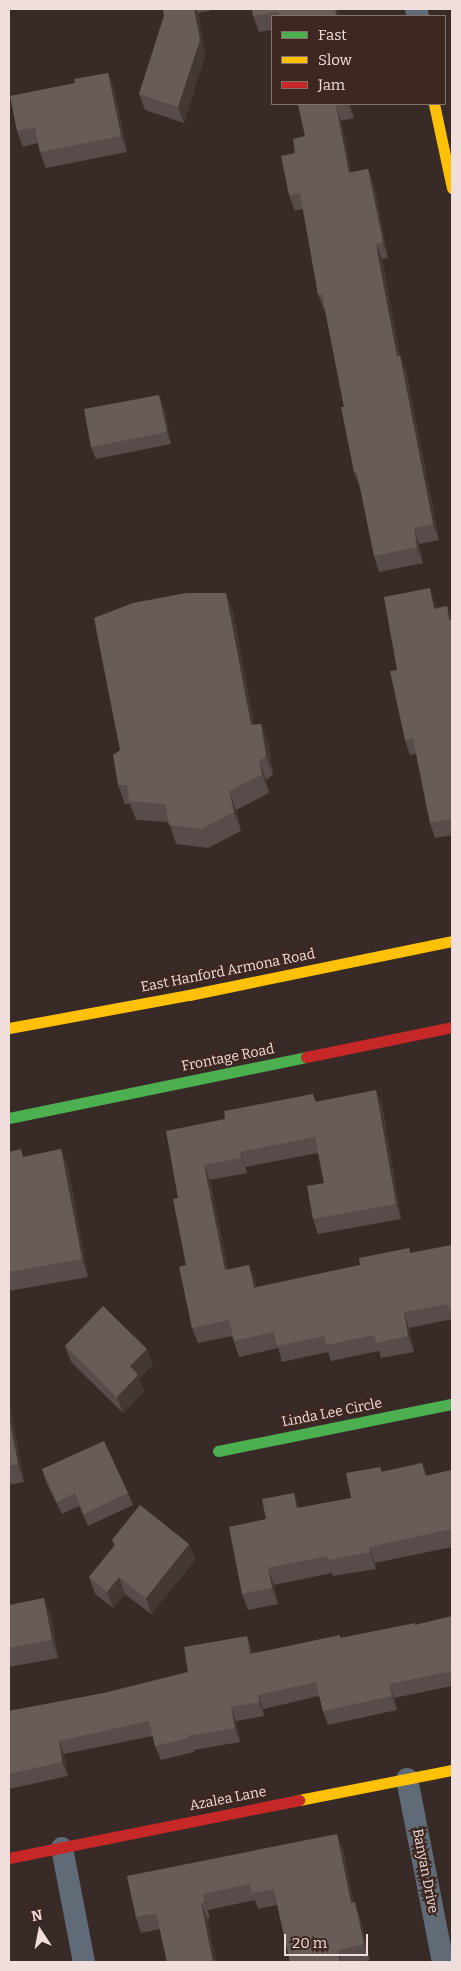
<!DOCTYPE html>
<html>
<head>
<meta charset="utf-8">
<style>
  body { margin:0 }
  #map { position:relative; width:461px; height:1971px; overflow:hidden; background:#382a27; font-family:Bitter,serif }
  div>[style] { position:absolute }
  .street>* { height:22px; margin:-11px; padding:0 11px; transform-origin:11px; border-radius:11px; background:#606b77 }
  .fast>* { height:11px; margin:-5.5px; padding:0 5.5px; transform-origin:5.5px; border-radius:5.5px; background:#4caf50 }
  .slow>* { height:11px; margin:-5.5px; padding:0 5.5px; transform-origin:5.5px; border-radius:5.5px; background:#ffc107 }
  .jam>* { height:11px; margin:-5.5px; padding:0 5.5px; transform-origin:5.5px; border-radius:5.5px; background:#c62828 }
  .wall>* { inset:0; background:#574c49 }
  .shaded-wall>* { inset:0; background:#443835 }
  .building>* { inset:0; background:#685c59 }
  span { translate:-50% -50%; white-space:nowrap; text-align:center; line-height:1.15; -webkit-text-stroke:4.5px #3e2621; paint-order:stroke }
  .street-label { font-size:14px; color:#efdedb }
  .frame { position:absolute; inset:0; border:10px solid #efdedb; pointer-events:none }
  .legend { position:absolute; left:271px; top:15px; width:175px; height:90px; box-sizing:border-box; background:#3e2621; border:1px solid #85706b; margin:0; padding:6px 9px; list-style:none; font-size:15px; color:#efdedb }
  .legend li { display:flex; align-items:center; gap:10px; height:25px }
  .legend b { width:25px; border:1px solid #85706b }
  .north { position:absolute; left:15px; top:1906px; width:50px; height:50px; -webkit-text-stroke:4px #3e2621; paint-order:stroke; rotate:349deg; font-size:14px; font-weight:700; line-height:20px; text-align:center; color:#efdedb }
  .north::after { content:''; display:block; margin:auto; width:18px; height:22px; background:#efdedb; clip-path:polygon(50% 0,100% 100%,50% 72%,0 100%) }
  .scale { position:absolute; left:284px; top:1934px; width:84px; height:22px; box-sizing:border-box; border:2px solid #efdedb; border-top:0; padding-left:6px; font-size:15px; line-height:18px; white-space:nowrap; color:#efdedb; -webkit-text-stroke:4px #3e2621; paint-order:stroke }
</style>
</head>
<body>
<div id="map">
  <div class="street">
    <div style="left:416px;top:9px;width:7px;rotate:74deg"></div>
    <div style="left:407px;top:1779px;width:187px;rotate:78.9deg"></div>
    <div style="left:62px;top:1848px;width:116px;rotate:79.1deg"></div>
  </div>
  <div class="fast">
    <div style="left:9px;top:1118px;width:303px;rotate:-11.6deg"></div>
    <div style="left:218px;top:1451px;width:239px;rotate:-11.4deg"></div>
  </div>
  <div class="slow">
    <div style="left:434px;top:104px;width:86px;rotate:77.9deg"></div>
    <div style="left:9px;top:1028px;width:183px;rotate:-10.4deg"></div>
    <div style="left:189px;top:995px;width:268px;rotate:-11.6deg"></div>
    <div style="left:299px;top:1800px;width:156px;rotate:-11.1deg"></div>
  </div>
  <div class="jam">
    <div style="left:306px;top:1057px;width:149px;rotate:-11.6deg"></div>
    <div style="left:9px;top:1858px;width:296px;rotate:-11.3deg"></div>
  </div>
  <div class="wall">
    <div style="clip-path:polygon(163px 9px,218px 9px,198px 13px,205px 55px,184px 123px,145px 110px,139px 94px,164px 16px)"></div>
    <div style="clip-path:polygon(252px 9px,338px 9px,339px 16px,272px 16px,272px 30px,259px 32px,253px 16px)"></div>
    <div style="clip-path:polygon(108px 73px,114px 89px,127px 152px,46px 168px,40px 152px,38px 143px,23px 147px,17px 131px,75px 83px)"></div>
    <div style="clip-path:polygon(298px 104px,350px 104px,354px 118px,341px 121px,351px 172px,368px 169px,374px 185px,388px 258px,382px 259px,389px 298px,400px 356px,406px 371px,439px 540px,419px 544px,423px 563px,379px 572px,374px 556px,360px 488px,354px 472px,344px 407px,325px 310px,324px 310px,318px 294px,303px 209px,295px 211px,289px 195px,295px 153px,305px 136px)"></div>
    <div style="clip-path:polygon(164px 407px,171px 444px,96px 459px,91px 447px)"></div>
    <div style="clip-path:polygon(435px 604px,436px 608px,447px 606px,452px 619px,452px 835px,435px 838px,430px 823px,416px 754px,410px 755px,405px 740px,397px 670px)"></div>
    <div style="clip-path:polygon(233px 612px,254px 725px,261px 724px,268px 743px,273px 775px,266px 780px,269px 793px,236px 810px,241px 831px,208px 848px,176px 844px,169px 822px,136px 820px,130px 804px,125px 804px,118px 785px,120px 750px)"></div>
    <div style="clip-path:polygon(313px 1094px,316px 1102px,382px 1105px,401px 1219px,318px 1234px,313px 1219px,324px 1183px,318px 1153px,245px 1167px,247px 1173px,210px 1180px,228px 1270px,249px 1265px,255px 1280px,256px 1287px,360px 1265px,409px 1248px,410px 1253px,452px 1245px,452px 1319px,409px 1328px,414px 1352px,381px 1358px,379px 1351px,331px 1361px,328px 1352px,282px 1362px,278px 1348px,239px 1357px,232px 1336px,198px 1343px,192px 1328px,186px 1265px,178px 1198px,225px 1119px)"></div>
    <div style="clip-path:polygon(61px 1149px,68px 1167px,88px 1277px,9px 1291px,9px 1152px,24px 1157px)"></div>
    <div style="clip-path:polygon(65px 1346px,153px 1365px,139px 1379px,144px 1391px,123px 1413px,71px 1362px)"></div>
    <div style="clip-path:polygon(9px 1401px,24px 1482px,9px 1485px)"></div>
    <div style="clip-path:polygon(422px 1463px,427px 1476px,452px 1470px,452px 1547px,375px 1563px,376px 1569px,333px 1576px,332px 1573px,274px 1585px,278px 1604px,248px 1610px,242px 1594px,266px 1519px,299px 1508px,351px 1498px,380px 1467px,382px 1472px)"></div>
    <div style="clip-path:polygon(42px 1469px,128px 1493px,133px 1505px,88px 1526px,79px 1506px,62px 1514px,46px 1482px)"></div>
    <div style="clip-path:polygon(112px 1540px,189px 1544px,195px 1560px,151px 1614px,125px 1594px,113px 1608px,95px 1594px,89px 1577px,114px 1546px)"></div>
    <div style="clip-path:polygon(9px 1605px,51px 1616px,58px 1658px,9px 1667px)"></div>
    <div style="clip-path:polygon(452px 1616px,452px 1686px,394px 1698px,397px 1710px,328px 1725px,323px 1711px,319px 1696px,263px 1709px,264px 1716px,236px 1721px,240px 1742px,194px 1750px,194px 1752px,161px 1760px,155px 1746px,153px 1736px,64px 1754px,68px 1776px,9px 1789px,9px 1710px,9px 1711px,104px 1693px,188px 1672px,247px 1636px,253px 1653px,416px 1625px)"></div>
    <div style="clip-path:polygon(343px 1849px,353px 1903px,360px 1918px,370px 1960px,359px 1962px,290px 1962px,277px 1905px,258px 1909px,255px 1900px,208px 1910px,210px 1918px,207px 1919px,216px 1962px,167px 1962px,160px 1929px,141px 1933px,136px 1917px,127px 1876px)"></div>
  </div>
  <div class="shaded-wall">
    <div style="clip-path:polygon(194px 9px,196px 9px,198px 13px,205px 55px,184px 123px,178px 107px)"></div>
    <div style="clip-path:polygon(335px 9px,338px 9px,339px 16px,336px 16px)"></div>
    <div style="clip-path:polygon(108px 73px,114px 89px,127px 152px,121px 136px)"></div>
    <div style="clip-path:polygon(348px 104px,350px 104px,354px 118px)"></div>
    <div style="clip-path:polygon(336px 105px,341px 121px,355px 189px,349px 173px)"></div>
    <div style="clip-path:polygon(368px 169px,374px 185px,388px 258px,383px 242px)"></div>
    <div style="clip-path:polygon(376px 244px,382px 259px,389px 298px,403px 372px,397px 356px,383px 283px)"></div>
    <div style="clip-path:polygon(400px 356px,406px 371px,439px 540px,433px 524px)"></div>
    <div style="clip-path:polygon(159px 395px,164px 407px,171px 444px,167px 432px)"></div>
    <div style="clip-path:polygon(414px 528px,419px 544px,423px 563px,417px 547px)"></div>
    <div style="clip-path:polygon(430px 588px,435px 604px,439px 624px,434px 609px)"></div>
    <div style="clip-path:polygon(226px 593px,233px 612px,258px 744px,251px 725px)"></div>
    <div style="clip-path:polygon(447px 606px,452px 621px,449px 620px)"></div>
    <div style="clip-path:polygon(261px 724px,268px 743px,273px 775px,266px 756px)"></div>
    <div style="clip-path:polygon(259px 761px,266px 780px,269px 793px,262px 774px)"></div>
    <div style="clip-path:polygon(229px 791px,236px 810px,241px 831px,234px 812px)"></div>
    <div style="clip-path:polygon(376px 1090px,382px 1105px,401px 1219px,396px 1204px)"></div>
    <div style="clip-path:polygon(61px 1149px,68px 1167px,88px 1277px,82px 1259px)"></div>
    <div style="clip-path:polygon(240px 1152px,247px 1173px,241px 1158px)"></div>
    <div style="clip-path:polygon(204px 1165px,210px 1180px,231px 1285px,225px 1270px)"></div>
    <div style="clip-path:polygon(249px 1265px,255px 1280px,260px 1303px,254px 1288px)"></div>
    <div style="clip-path:polygon(404px 1312px,409px 1328px,414px 1352px,408px 1336px)"></div>
    <div style="clip-path:polygon(147px 1349px,153px 1365px,139px 1379px,144px 1391px,123px 1413px,117px 1397px,130px 1366px)"></div>
    <div style="clip-path:polygon(9px 1401px,24px 1482px,18px 1464px,9px 1417px)"></div>
    <div style="clip-path:polygon(294px 1493px,300px 1509px,297px 1508px)"></div>
    <div style="clip-path:polygon(189px 1544px,195px 1560px,151px 1614px,146px 1598px)"></div>
    <div style="clip-path:polygon(369px 1547px,375px 1563px,376px 1569px,370px 1552px)"></div>
    <div style="clip-path:polygon(268px 1568px,274px 1585px,278px 1604px,272px 1588px)"></div>
    <div style="clip-path:polygon(119px 1577px,125px 1594px,113px 1608px,107px 1592px)"></div>
    <div style="clip-path:polygon(44px 1598px,51px 1616px,58px 1658px,52px 1640px)"></div>
    <div style="clip-path:polygon(247px 1636px,252px 1650px,256px 1668px,250px 1654px)"></div>
    <div style="clip-path:polygon(389px 1684px,394px 1698px,397px 1710px,392px 1696px)"></div>
    <div style="clip-path:polygon(258px 1695px,263px 1709px,264px 1716px,259px 1702px)"></div>
    <div style="clip-path:polygon(231px 1707px,236px 1721px,240px 1742px,235px 1728px)"></div>
    <div style="clip-path:polygon(59px 1741px,64px 1754px,68px 1776px,62px 1762px)"></div>
    <div style="clip-path:polygon(337px 1834px,343px 1849px,357px 1919px,351px 1903px)"></div>
    <div style="clip-path:polygon(203px 1894px,208px 1910px,210px 1918px,205px 1902px)"></div>
    <div style="clip-path:polygon(355px 1902px,360px 1918px,370px 1960px,364px 1944px)"></div>
    <div style="clip-path:polygon(201px 1903px,207px 1919px,216px 1962px,213px 1962px)"></div>
    <div style="clip-path:polygon(338px 1950px,342px 1962px,340px 1962px)"></div>
  </div>
  <div class="building">
    <div style="clip-path:polygon(163px 9px,194px 9px,200px 40px,178px 107px,139px 94px,164px 16px)"></div>
    <div style="clip-path:polygon(252px 9px,335px 9px,336px 16px,279px 16px,278px 12px,253px 16px)"></div>
    <div style="clip-path:polygon(108px 73px,121px 136px,40px 152px,35px 127px,17px 131px,10px 96px,75px 83px,74px 79px)"></div>
    <div style="clip-path:polygon(298px 104px,341px 104px,336px 105px,349px 173px,368px 169px,383px 242px,376px 244px,383px 283px,397px 356px,400px 356px,433px 524px,414px 528px,417px 547px,374px 556px,357px 472px,354px 472px,341px 407px,344px 407px,322px 294px,318px 294px,300px 193px,289px 195px,281px 156px,295px 153px,293px 139px,305px 136px)"></div>
    <div style="clip-path:polygon(159px 395px,167px 432px,91px 447px,84px 409px)"></div>
    <div style="clip-path:polygon(430px 588px,434px 609px,447px 606px,449px 620px,452px 619px,452px 819px,430px 823px,413px 738px,405px 740px,390px 671px,397px 670px,384px 597px)"></div>
    <div style="clip-path:polygon(186px 593px,226px 593px,251px 725px,261px 724px,266px 756px,259px 761px,262px 774px,229px 791px,234px 812px,201px 829px,169px 825px,165px 804px,129px 801px,127px 785px,118px 785px,113px 755px,120px 750px,94px 618px,133px 603px)"></div>
    <div style="clip-path:polygon(376px 1090px,396px 1204px,313px 1219px,307px 1186px,324px 1183px,315px 1137px,240px 1152px,241px 1158px,204px 1165px,225px 1270px,249px 1265px,254px 1288px,360px 1265px,359px 1258px,409px 1248px,410px 1253px,452px 1245px,452px 1308px,449px 1309px,448px 1304px,404px 1312px,408px 1336px,376px 1343px,374px 1335px,326px 1345px,324px 1336px,277px 1346px,274px 1332px,234px 1341px,229px 1320px,192px 1328px,179px 1267px,186px 1265px,173px 1199px,178px 1198px,166px 1131px,225px 1119px,224px 1111px,313px 1094px,315px 1102px)"></div>
    <div style="clip-path:polygon(21px 1149px,23px 1157px,61px 1149px,82px 1259px,9px 1272px,9px 1152px)"></div>
    <div style="clip-path:polygon(103px 1306px,147px 1349px,130px 1366px,138px 1375px,117px 1397px,65px 1346px)"></div>
    <div style="clip-path:polygon(9px 1417px,18px 1464px,9px 1466px)"></div>
    <div style="clip-path:polygon(104px 1441px,128px 1493px,84px 1514px,75px 1493px,57px 1502px,42px 1469px)"></div>
    <div style="clip-path:polygon(422px 1463px,425px 1476px,452px 1470px,452px 1529px,369px 1547px,370px 1552px,328px 1560px,327px 1556px,268px 1568px,272px 1588px,242px 1594px,229px 1527px,266px 1519px,262px 1499px,294px 1493px,297px 1508px,351px 1498px,346px 1473px,380px 1467px,381px 1472px)"></div>
    <div style="clip-path:polygon(140px 1505px,189px 1544px,146px 1598px,119px 1577px,107px 1592px,89px 1577px,116px 1544px,112px 1540px)"></div>
    <div style="clip-path:polygon(44px 1598px,52px 1640px,9px 1648px,9px 1605px)"></div>
    <div style="clip-path:polygon(452px 1616px,452px 1671px,389px 1684px,392px 1696px,323px 1711px,316px 1682px,258px 1695px,259px 1702px,231px 1707px,235px 1728px,188px 1736px,189px 1738px,155px 1746px,149px 1721px,59px 1741px,62px 1762px,9px 1774px,9px 1711px,104px 1693px,188px 1672px,184px 1647px,247px 1636px,250px 1654px,340px 1635px,340px 1638px,415px 1623px,415px 1625px)"></div>
    <div style="clip-path:polygon(337px 1834px,351px 1903px,355px 1902px,364px 1944px,338px 1950px,340px 1962px,290px 1962px,274px 1889px,252px 1893px,250px 1884px,203px 1894px,205px 1902px,201px 1903px,213px 1962px,167px 1962px,156px 1913px,136px 1917px,127px 1876px)"></div>
  </div>
  <div class="street-label">
    <span style="left:228px;top:971px;rotate:-11deg">East Hanford Armona Road</span>
    <span style="left:228px;top:1058px;rotate:-11deg">Frontage Road</span>
    <span style="left:332px;top:1413px;rotate:-11deg">Linda Lee Circle</span>
    <span style="left:228px;top:1799px;rotate:-11deg">Azalea Lane</span>
    <span style="left:425px;top:1871px;rotate:79deg">Banyan Drive</span>
  </div>
  <div class="frame"></div>
  <ul class="legend">
  <li><b style="height:6px;background:#4caf50"></b>Fast</li>
  <li><b style="height:6px;background:#ffc107"></b>Slow</li>
  <li><b style="height:6px;background:#c62828"></b>Jam</li>
  </ul>
  <div class="north">N</div>
  <div class="scale">20 m</div>
</div>
</body>
</html>
